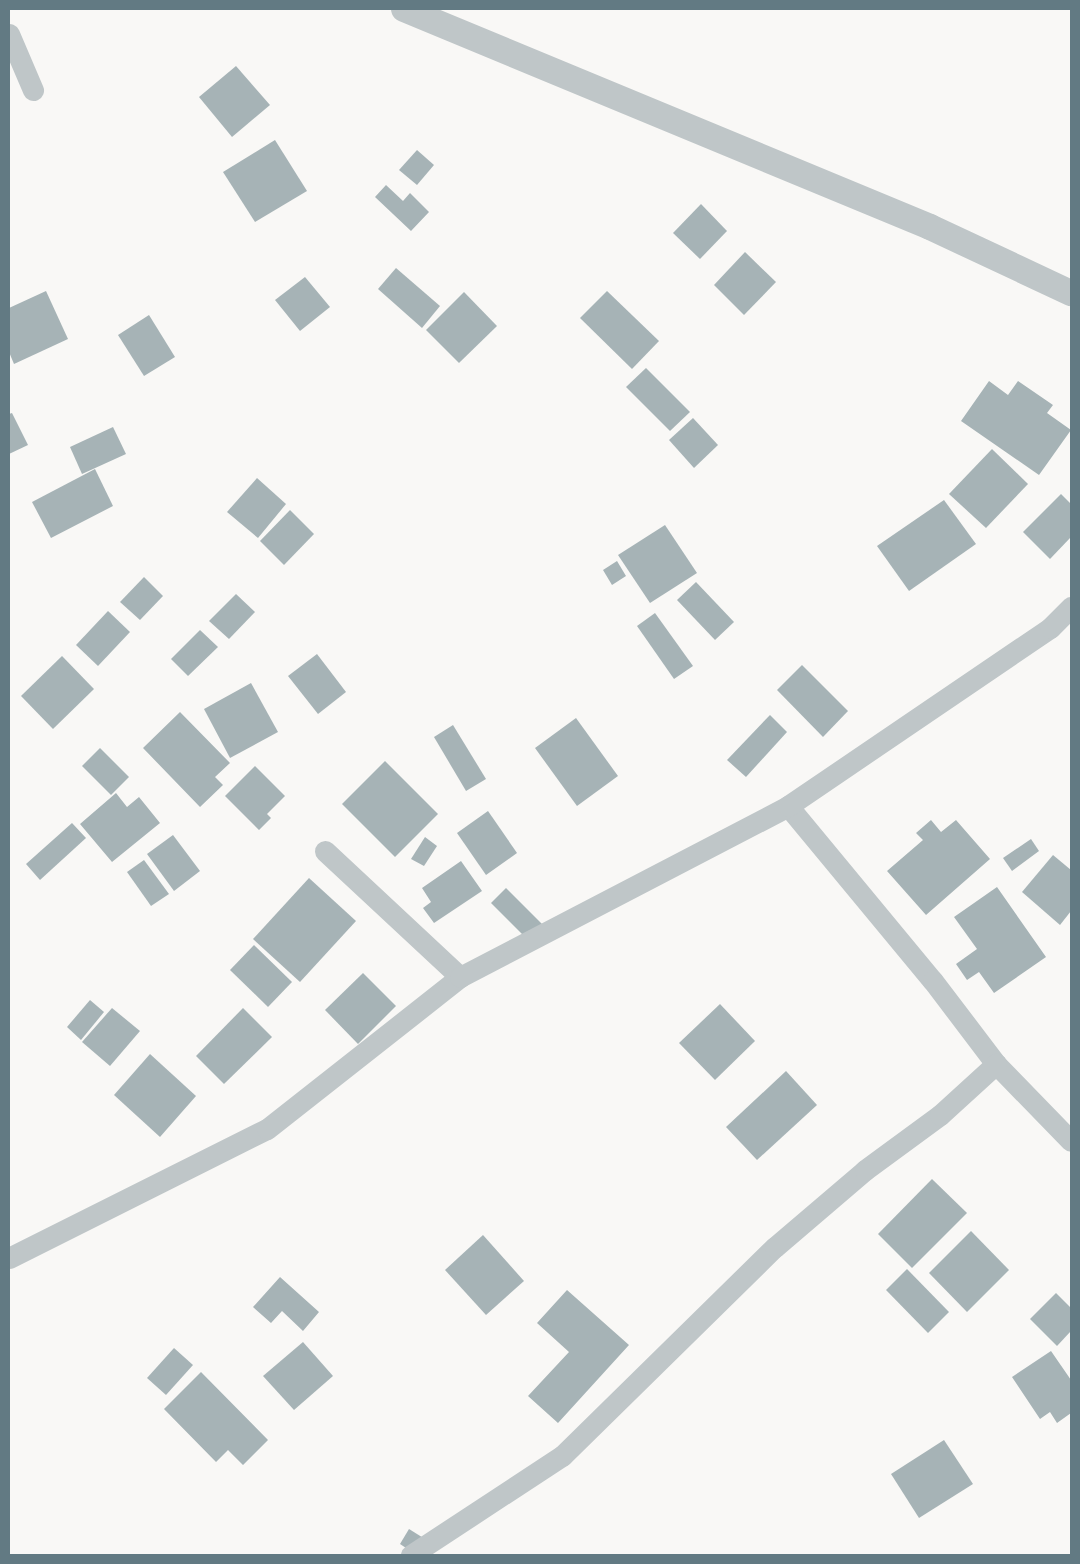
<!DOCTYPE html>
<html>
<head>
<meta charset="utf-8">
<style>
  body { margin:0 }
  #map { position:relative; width:1080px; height:1564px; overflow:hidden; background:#f9f8f6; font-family:Roboto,sans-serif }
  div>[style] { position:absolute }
  .building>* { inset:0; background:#a6b3b6 }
  .minor>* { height:21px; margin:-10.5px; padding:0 10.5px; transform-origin:10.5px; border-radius:10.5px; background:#bfc6c8 }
  .tertiary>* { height:26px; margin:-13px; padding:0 13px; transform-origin:13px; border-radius:13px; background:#bfc6c8 }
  span { translate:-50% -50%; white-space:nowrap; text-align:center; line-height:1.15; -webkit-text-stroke:5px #fff; paint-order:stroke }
  .frame { position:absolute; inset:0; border:10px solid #627a83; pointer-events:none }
</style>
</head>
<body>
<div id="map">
  <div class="building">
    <div style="clip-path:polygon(236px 66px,270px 105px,232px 137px,199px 97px)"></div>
    <div style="clip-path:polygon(275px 140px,307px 191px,255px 222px,223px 172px)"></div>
    <div style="clip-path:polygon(417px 150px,434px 165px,417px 185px,399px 170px)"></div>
    <div style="clip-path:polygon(386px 185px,403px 201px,410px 193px,429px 212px,411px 231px,375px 197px)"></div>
    <div style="clip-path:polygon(701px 204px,727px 231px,700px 259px,673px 233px)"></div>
    <div style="clip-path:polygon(745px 252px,776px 282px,744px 315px,714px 285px)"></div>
    <div style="clip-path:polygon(396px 268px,440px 306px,422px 328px,378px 289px)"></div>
    <div style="clip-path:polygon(305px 277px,330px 307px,300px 331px,275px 300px)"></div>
    <div style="clip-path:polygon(46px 291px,68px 339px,14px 364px,9px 352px,9px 308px)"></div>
    <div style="clip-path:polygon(607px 291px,659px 341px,632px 369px,580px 318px)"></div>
    <div style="clip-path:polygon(464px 292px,497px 326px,459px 363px,426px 330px)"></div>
    <div style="clip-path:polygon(149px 315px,175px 357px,144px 376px,118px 335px)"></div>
    <div style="clip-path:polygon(646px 368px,690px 412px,670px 431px,626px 387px)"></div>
    <div style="clip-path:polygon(989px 381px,1008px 395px,1018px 381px,1053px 405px,1047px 413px,1071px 430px,1039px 475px,961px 421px)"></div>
    <div style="clip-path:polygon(12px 413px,28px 445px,9px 454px,9px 414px)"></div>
    <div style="clip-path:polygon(693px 418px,718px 445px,694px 468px,669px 440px)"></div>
    <div style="clip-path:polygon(113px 427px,126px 454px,82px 474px,70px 447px)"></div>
    <div style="clip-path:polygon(992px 449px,1028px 484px,986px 528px,949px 494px)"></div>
    <div style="clip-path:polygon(95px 469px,113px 506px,51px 538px,32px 502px)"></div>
    <div style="clip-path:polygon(257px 478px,286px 504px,258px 538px,227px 512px)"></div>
    <div style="clip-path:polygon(1061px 494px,1071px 504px,1071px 537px,1050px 559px,1023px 532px)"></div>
    <div style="clip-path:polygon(944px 500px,976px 544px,909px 591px,877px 546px)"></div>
    <div style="clip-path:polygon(290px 510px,314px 534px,284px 565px,260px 541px)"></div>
    <div style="clip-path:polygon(665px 525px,697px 573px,650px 603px,618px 555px)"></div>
    <div style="clip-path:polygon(617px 561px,626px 576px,612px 585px,603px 570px)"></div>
    <div style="clip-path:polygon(144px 577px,163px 596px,140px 620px,120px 602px)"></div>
    <div style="clip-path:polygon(696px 582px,734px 622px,715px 640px,677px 600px)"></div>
    <div style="clip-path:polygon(236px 594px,255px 612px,229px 639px,209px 621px)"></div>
    <div style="clip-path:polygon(108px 611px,130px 632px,98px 666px,76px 645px)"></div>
    <div style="clip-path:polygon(655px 613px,693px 666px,674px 679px,637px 626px)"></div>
    <div style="clip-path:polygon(200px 630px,218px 647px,188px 676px,171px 659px)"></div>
    <div style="clip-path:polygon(317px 654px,346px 692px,318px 714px,288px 676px)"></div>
    <div style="clip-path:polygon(62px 656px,94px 689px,53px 729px,21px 696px)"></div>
    <div style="clip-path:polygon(802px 665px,848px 711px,823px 737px,777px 690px)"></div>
    <div style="clip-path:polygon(251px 683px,278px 732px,230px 758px,204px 709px)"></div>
    <div style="clip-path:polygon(180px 712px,230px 763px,215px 777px,223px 785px,200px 807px,143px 748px)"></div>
    <div style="clip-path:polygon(770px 715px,787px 732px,746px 777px,727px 760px)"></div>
    <div style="clip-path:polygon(576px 718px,618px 776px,577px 806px,535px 748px)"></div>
    <div style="clip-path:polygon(453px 725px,486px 779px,466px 791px,434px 737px)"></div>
    <div style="clip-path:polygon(100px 748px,129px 777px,111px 795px,82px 766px)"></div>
    <div style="clip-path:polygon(385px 761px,438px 814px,395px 857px,342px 804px)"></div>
    <div style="clip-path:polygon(255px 766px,285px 796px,267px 814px,271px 818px,259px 830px,225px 796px)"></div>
    <div style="clip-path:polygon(116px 793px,127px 807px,139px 797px,160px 823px,112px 862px,80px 824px)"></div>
    <div style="clip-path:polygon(488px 811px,517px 853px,486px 875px,457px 833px)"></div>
    <div style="clip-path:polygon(931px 820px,941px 832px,956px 820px,990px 859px,926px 915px,887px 871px,923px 840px,916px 833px)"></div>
    <div style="clip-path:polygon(72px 823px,86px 838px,40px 880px,26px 864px)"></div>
    <div style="clip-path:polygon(173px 835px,200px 871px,174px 891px,147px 854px)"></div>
    <div style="clip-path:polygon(425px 837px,437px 846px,424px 866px,411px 859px)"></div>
    <div style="clip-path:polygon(1031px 839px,1039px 851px,1012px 871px,1003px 858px)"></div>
    <div style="clip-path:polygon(1053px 855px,1071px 870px,1071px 911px,1060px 925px,1022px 892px)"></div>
    <div style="clip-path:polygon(144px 860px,169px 894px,151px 906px,127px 872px)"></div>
    <div style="clip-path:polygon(461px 861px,482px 891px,434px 923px,423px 908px,431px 902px,422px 888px)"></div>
    <div style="clip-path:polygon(309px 878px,356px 921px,300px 982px,253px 939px)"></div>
    <div style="clip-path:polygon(997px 887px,1046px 957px,994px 993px,979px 972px,967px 980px,956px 964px,977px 949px,954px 917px)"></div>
    <div style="clip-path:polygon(506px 888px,542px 924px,527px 939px,491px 903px)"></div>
    <div style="clip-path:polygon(254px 945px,292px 982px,268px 1007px,230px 970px)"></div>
    <div style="clip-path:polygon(363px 973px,396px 1006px,358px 1044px,325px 1010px)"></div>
    <div style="clip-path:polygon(90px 1000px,104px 1012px,81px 1040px,67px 1027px)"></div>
    <div style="clip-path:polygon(720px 1004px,755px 1041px,715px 1080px,679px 1043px)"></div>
    <div style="clip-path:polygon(112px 1008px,140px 1031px,110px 1066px,82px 1042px)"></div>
    <div style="clip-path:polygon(243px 1008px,272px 1037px,224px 1084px,196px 1056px)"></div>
    <div style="clip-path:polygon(150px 1054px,196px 1096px,160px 1137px,114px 1095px)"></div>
    <div style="clip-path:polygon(786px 1071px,817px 1105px,757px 1160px,726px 1127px)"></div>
    <div style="clip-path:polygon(932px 1179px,967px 1213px,912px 1268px,878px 1234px)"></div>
    <div style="clip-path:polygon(971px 1231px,1009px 1270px,967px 1312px,929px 1273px)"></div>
    <div style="clip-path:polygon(483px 1235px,524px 1281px,486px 1315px,445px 1270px)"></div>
    <div style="clip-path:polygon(907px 1269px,949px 1312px,928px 1333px,886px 1290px)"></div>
    <div style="clip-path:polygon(280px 1277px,319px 1312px,303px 1331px,282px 1311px,271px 1323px,253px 1307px)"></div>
    <div style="clip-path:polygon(567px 1290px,629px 1345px,558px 1423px,528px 1396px,569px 1352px,537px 1323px)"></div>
    <div style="clip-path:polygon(1056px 1293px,1071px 1308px,1071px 1331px,1057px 1346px,1030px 1319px)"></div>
    <div style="clip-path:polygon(303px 1342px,333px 1376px,294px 1410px,263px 1376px)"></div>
    <div style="clip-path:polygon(174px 1348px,193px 1365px,166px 1395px,147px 1378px)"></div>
    <div style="clip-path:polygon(1051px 1351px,1071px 1380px,1071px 1413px,1057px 1423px,1050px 1412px,1040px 1419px,1012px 1377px)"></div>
    <div style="clip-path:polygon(201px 1372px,268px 1440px,243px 1465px,228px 1450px,216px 1462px,164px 1409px)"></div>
    <div style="clip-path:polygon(944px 1440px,973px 1484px,919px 1518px,891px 1474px)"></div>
    <div style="clip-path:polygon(409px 1529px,425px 1539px,415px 1554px,400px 1544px)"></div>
  </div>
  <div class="minor">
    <div style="left:9px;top:34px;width:61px;rotate:66.8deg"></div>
    <div style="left:788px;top:806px;width:227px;rotate:50.4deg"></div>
    <div style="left:933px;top:981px;width:104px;rotate:52.8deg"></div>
    <div style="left:996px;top:1064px;width:107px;rotate:45.8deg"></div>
    <div style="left:325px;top:851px;width:185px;rotate:43deg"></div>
    <div style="left:9px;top:1258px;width:288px;rotate:-26.6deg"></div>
    <div style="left:267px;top:1129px;width:246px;rotate:-38.2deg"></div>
    <div style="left:460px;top:977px;width:370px;rotate:-27.5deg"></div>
    <div style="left:788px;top:806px;width:317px;rotate:-34.2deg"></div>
    <div style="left:1050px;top:628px;width:30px;rotate:-45deg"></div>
    <div style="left:411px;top:1555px;width:181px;rotate:-33.3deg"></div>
    <div style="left:562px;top:1456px;width:298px;rotate:-44.5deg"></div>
    <div style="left:775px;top:1247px;width:118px;rotate:-40.5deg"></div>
    <div style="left:865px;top:1170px;width:93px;rotate:-36.3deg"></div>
    <div style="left:940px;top:1115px;width:76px;rotate:-42.3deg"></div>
  </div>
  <div class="tertiary">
    <div style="left:404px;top:9px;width:569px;rotate:22.51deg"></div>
    <div style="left:930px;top:227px;width:156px;rotate:25.1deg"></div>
  </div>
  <div class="frame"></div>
</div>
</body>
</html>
